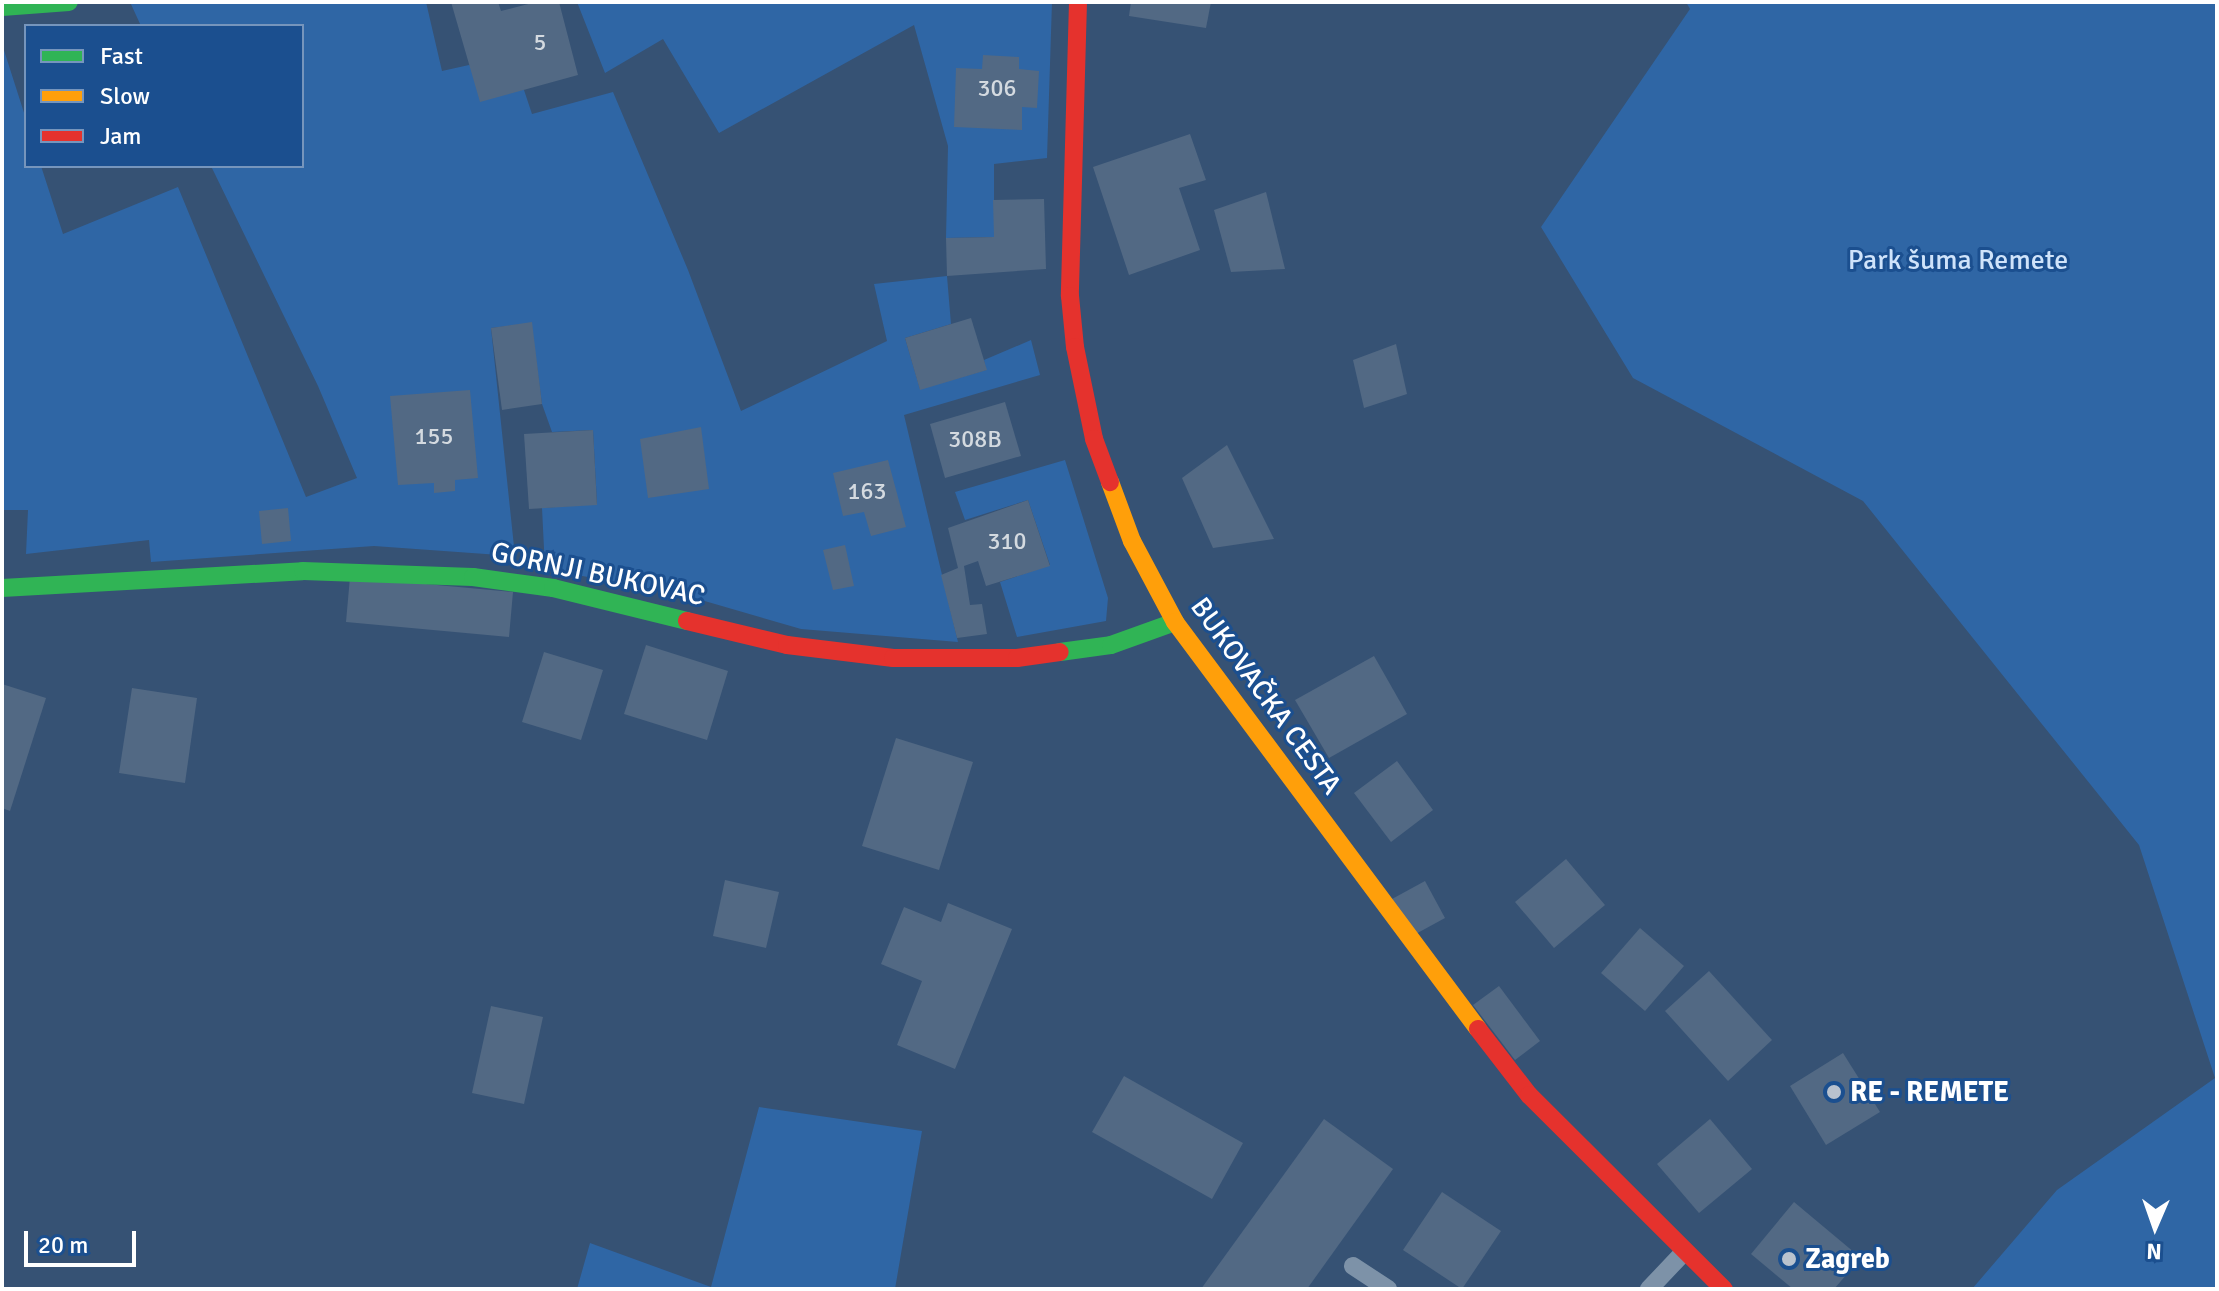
<!DOCTYPE html>
<html>
<head>
<meta charset="utf-8">
<style>
  body { margin:0 }
  #map { position:relative; width:2219px; height:1291px; overflow:hidden; background:#365274; font-family:Signika,sans-serif }
  div>[style] { position:absolute }
  .green>* { inset:0; background:#2f66a5 }
  .building>* { inset:0; background:#526984 }
  .lane>* { height:18px; margin:-9px; padding:0 9px; transform-origin:9px; border-radius:9px; background:#7d92a8 }
  .fast>* { height:18px; margin:-9px; padding:0 9px; transform-origin:9px; border-radius:9px; background:#30b455 }
  .slow>* { height:18px; margin:-9px; padding:0 9px; transform-origin:9px; border-radius:9px; background:#ff9f0a }
  .jam>* { height:18px; margin:-9px; padding:0 9px; transform-origin:9px; border-radius:9px; background:#e5322d }
  .dots>* { width:22px; height:22px; translate:-50% -50%; box-sizing:border-box; border:4px solid #1b4f8f; border-radius:50% }
  span { translate:-50% -50%; white-space:nowrap; text-align:center; line-height:1.15; -webkit-text-stroke:6px #1b4f8f; paint-order:stroke }
  .number-label { font-size:24px; color:#d4dae0 }
  .number-label span { -webkit-text-stroke-width:0 }
  .park-label { font-size:28px; color:#cfe3fa }
  .street-label { font-size:28px; color:#fff }
  .poi-label { font-size:28px; color:#fff; font-weight:700 }
  .left { translate:0 -50%; text-align:left }
  .frame { position:absolute; inset:0; border:4px solid #fff; pointer-events:none }
  .legend { position:absolute; left:24px; top:24px; width:280px; height:144px; box-sizing:border-box; background:#1b4f8f; border:2px solid #7695bc; margin:0; padding:10px 14px; list-style:none; font-size:24px; color:#fff }
  .legend li { display:flex; align-items:center; gap:16px; height:40px }
  .legend b { width:40px; border:2px solid #7695bc }
  .north { position:absolute; left:2115px; top:1187px; width:80px; height:80px; -webkit-text-stroke:6px #1b4f8f; paint-order:stroke; rotate:182deg; font-size:22px; font-weight:700; line-height:32px; text-align:center; color:#fff }
  .north::after { content:''; display:block; margin:auto; width:28px; height:36px; background:#fff; clip-path:polygon(50% 0,100% 100%,50% 72%,0 100%) }
  .scale { position:absolute; left:24px; top:1231px; width:112px; height:36px; box-sizing:border-box; border:4px solid #fff; border-top:0; padding-left:10px; font-size:24px; line-height:28px; white-space:nowrap; color:#fff; -webkit-text-stroke:6px #1b4f8f; paint-order:stroke }
</style>
</head>
<body>
<div id="map">
  <div class="green">
    <div style="clip-path:polygon(130px 2px,426px 2px,442px 71px,469px 65px,524px 90px,532px 114px,613px 92px,688px 270px,741px 411px,887px 341px,874px 284px,947px 276px,951px 324px,905px 338px,920px 389px,986px 370px,984px 360px,1031px 340px,1040px 375px,904px 415px,958px 642px,801px 629px,684px 595px,545px 569px,542px 508px,597px 504px,593px 430px,552px 432px,542px 404px,531px 323px,491px 328px,515px 556px,374px 546px,151px 562px,149px 540px,26px 554px,28px 510px,2px 510px,2px 44px,26px 119px,26px 166px,41px 166px,63px 234px,178px 187px,306px 497px,357px 478px,318px 386px,211px 166px,302px 166px,302px 26px,141px 26px)"></div>
    <div style="clip-path:polygon(577px 2px,1052px 2px,1047px 158px,994px 164px,994px 237px,946px 238px,948px 146px,914px 25px,719px 133px,663px 39px,605px 73px)"></div>
    <div style="clip-path:polygon(1686px 2px,2217px 2px,2217px 1289px,1972px 1289px,2057px 1190px,2215px 1078px,2139px 845px,1863px 501px,1633px 378px,1541px 227px,1690px 9px)"></div>
    <div style="clip-path:polygon(1065px 460px,1108px 598px,1106px 621px,1017px 637px,1000px 582px,1050px 565px,1028px 500px,965px 520px,955px 492px)"></div>
    <div style="clip-path:polygon(759px 1107px,922px 1131px,895px 1289px,577px 1289px,590px 1243px,711px 1287px)"></div>
  </div>
  <div class="building">
    <div style="clip-path:polygon(451px 2px,498px 2px,501px 11px,536px 2px,559px 2px,578px 75px,480px 102px)"></div>
    <div style="clip-path:polygon(1131px 2px,1211px 2px,1206px 28px,1129px 16px)"></div>
    <div style="clip-path:polygon(983px 55px,1019px 57px,1019px 69px,1039px 71px,1037px 108px,1022px 107px,1022px 130px,954px 127px,956px 68px,982px 69px)"></div>
    <div style="clip-path:polygon(1190px 134px,1206px 180px,1179px 188px,1200px 250px,1129px 275px,1093px 167px)"></div>
    <div style="clip-path:polygon(1266px 192px,1285px 269px,1231px 272px,1214px 210px)"></div>
    <div style="clip-path:polygon(1044px 199px,1046px 269px,947px 276px,946px 238px,994px 237px,993px 200px)"></div>
    <div style="clip-path:polygon(971px 318px,987px 370px,920px 390px,905px 338px)"></div>
    <div style="clip-path:polygon(532px 322px,542px 404px,502px 410px,491px 328px)"></div>
    <div style="clip-path:polygon(1396px 344px,1407px 394px,1364px 408px,1353px 360px)"></div>
    <div style="clip-path:polygon(470px 390px,478px 478px,455px 480px,455px 491px,434px 493px,434px 483px,398px 485px,390px 396px)"></div>
    <div style="clip-path:polygon(1005px 402px,1021px 456px,945px 478px,930px 424px)"></div>
    <div style="clip-path:polygon(701px 427px,709px 489px,648px 498px,640px 439px)"></div>
    <div style="clip-path:polygon(593px 430px,597px 505px,529px 509px,524px 434px)"></div>
    <div style="clip-path:polygon(1227px 445px,1274px 539px,1213px 548px,1182px 478px)"></div>
    <div style="clip-path:polygon(888px 460px,906px 527px,871px 536px,864px 512px,843px 516px,833px 473px)"></div>
    <div style="clip-path:polygon(1028px 500px,1050px 566px,986px 586px,978px 561px,964px 566px,970px 605px,982px 604px,987px 634px,957px 638px,941px 575px,958px 568px,948px 528px)"></div>
    <div style="clip-path:polygon(288px 508px,291px 541px,262px 544px,259px 511px)"></div>
    <div style="clip-path:polygon(845px 545px,854px 586px,833px 590px,823px 550px)"></div>
    <div style="clip-path:polygon(350px 577px,513px 592px,509px 637px,346px 622px)"></div>
    <div style="clip-path:polygon(646px 645px,728px 671px,707px 740px,624px 714px)"></div>
    <div style="clip-path:polygon(544px 652px,603px 670px,581px 740px,522px 722px)"></div>
    <div style="clip-path:polygon(1374px 656px,1407px 714px,1329px 758px,1295px 700px)"></div>
    <div style="clip-path:polygon(2px 684px,46px 698px,10px 811px,2px 808px)"></div>
    <div style="clip-path:polygon(132px 688px,197px 698px,185px 783px,119px 773px)"></div>
    <div style="clip-path:polygon(896px 738px,973px 762px,939px 870px,862px 846px)"></div>
    <div style="clip-path:polygon(1397px 761px,1433px 810px,1391px 842px,1354px 793px)"></div>
    <div style="clip-path:polygon(1566px 859px,1605px 905px,1554px 948px,1515px 902px)"></div>
    <div style="clip-path:polygon(725px 880px,779px 892px,766px 948px,713px 936px)"></div>
    <div style="clip-path:polygon(1425px 881px,1445px 918px,1412px 936px,1392px 899px)"></div>
    <div style="clip-path:polygon(948px 903px,1012px 929px,955px 1069px,897px 1045px,922px 981px,881px 964px,904px 907px,941px 922px)"></div>
    <div style="clip-path:polygon(1640px 928px,1684px 966px,1645px 1011px,1601px 973px)"></div>
    <div style="clip-path:polygon(1709px 971px,1772px 1040px,1728px 1081px,1665px 1011px)"></div>
    <div style="clip-path:polygon(1499px 986px,1540px 1041px,1515px 1060px,1473px 1005px)"></div>
    <div style="clip-path:polygon(491px 1006px,543px 1017px,524px 1104px,472px 1093px)"></div>
    <div style="clip-path:polygon(1843px 1053px,1880px 1112px,1826px 1145px,1790px 1086px)"></div>
    <div style="clip-path:polygon(1124px 1076px,1243px 1143px,1212px 1199px,1092px 1132px)"></div>
    <div style="clip-path:polygon(1324px 1119px,1393px 1169px,1307px 1289px,1201px 1289px)"></div>
    <div style="clip-path:polygon(1710px 1119px,1752px 1169px,1699px 1213px,1657px 1164px)"></div>
    <div style="clip-path:polygon(1442px 1192px,1501px 1231px,1462px 1289px,1403px 1250px)"></div>
    <div style="clip-path:polygon(1794px 1202px,1861px 1258px,1834px 1289px,1793px 1289px,1751px 1254px)"></div>
  </div>
  <div class="lane">
    <div style="left:1353px;top:1266px;width:42px;rotate:33.3deg"></div>
    <div style="left:1649px;top:1289px;width:51px;rotate:-46.6deg"></div>
  </div>
  <div class="fast">
    <div style="left:2px;top:7px;width:67px;rotate:-4.3deg"></div>
    <div style="left:2px;top:588px;width:301px;rotate:-3.2deg"></div>
    <div style="left:303px;top:571px;width:170px;rotate:2deg"></div>
    <div style="left:473px;top:577px;width:81px;rotate:7.8deg"></div>
    <div style="left:553px;top:588px;width:138px;rotate:13.8deg"></div>
    <div style="left:1060px;top:652px;width:51px;rotate:-7.8deg"></div>
    <div style="left:1111px;top:645px;width:68px;rotate:-19.8deg"></div>
  </div>
  <div class="slow">
    <div style="left:1110px;top:482px;width:63px;rotate:69.6deg"></div>
    <div style="left:1132px;top:541px;width:92px;rotate:62deg"></div>
    <div style="left:1175px;top:622px;width:507px;rotate:53.33deg"></div>
  </div>
  <div class="jam">
    <div style="left:1078px;top:2px;width:294px;rotate:91.6deg"></div>
    <div style="left:1070px;top:296px;width:51px;rotate:84.4deg"></div>
    <div style="left:1075px;top:347px;width:94px;rotate:78.3deg"></div>
    <div style="left:1094px;top:439px;width:46px;rotate:69.6deg"></div>
    <div style="left:687px;top:621px;width:103px;rotate:13.5deg"></div>
    <div style="left:787px;top:645px;width:107px;rotate:7deg"></div>
    <div style="left:893px;top:658px;width:124px"></div>
    <div style="left:1017px;top:658px;width:43px;rotate:-7.9deg"></div>
    <div style="left:1478px;top:1029px;width:83px;rotate:52.3deg"></div>
    <div style="left:1529px;top:1095px;width:275px;rotate:44.9deg"></div>
  </div>
  <div class="dots">
    <div style="left:1834px;top:1092px;background:#b9c2ce"></div>
    <div style="left:1789px;top:1259px;background:#b9c2ce"></div>
  </div>
  <div class="number-label">
    <span style="left:540px;top:43px">5</span>
    <span style="left:997px;top:89px">306</span>
    <span style="left:434px;top:437px">155</span>
    <span style="left:975px;top:440px">308B</span>
    <span style="left:867px;top:492px">163</span>
    <span style="left:1007px;top:542px">310</span>
  </div>
  <div class="park-label">
    <span style="left:1958px;top:260px">Park šuma Remete</span>
  </div>
  <div class="street-label">
    <span style="left:598px;top:574px;rotate:12deg">GORNJI BUKOVAC</span>
    <span style="left:1266px;top:696px;rotate:54deg">BUKOVAČKA CESTA</span>
  </div>
  <div class="poi-label">
    <span class="left" style="left:1850px;top:1092px">RE - REMETE</span>
    <span class="left" style="left:1805px;top:1259px">Zagreb</span>
  </div>
  <div class="frame"></div>
  <ul class="legend">
  <li><b style="height:10px;background:#30b455"></b>Fast</li>
  <li><b style="height:10px;background:#ff9f0a"></b>Slow</li>
  <li><b style="height:10px;background:#e5322d"></b>Jam</li>
  </ul>
  <div class="north">N</div>
  <div class="scale">20 m</div>
</div>
</body>
</html>
